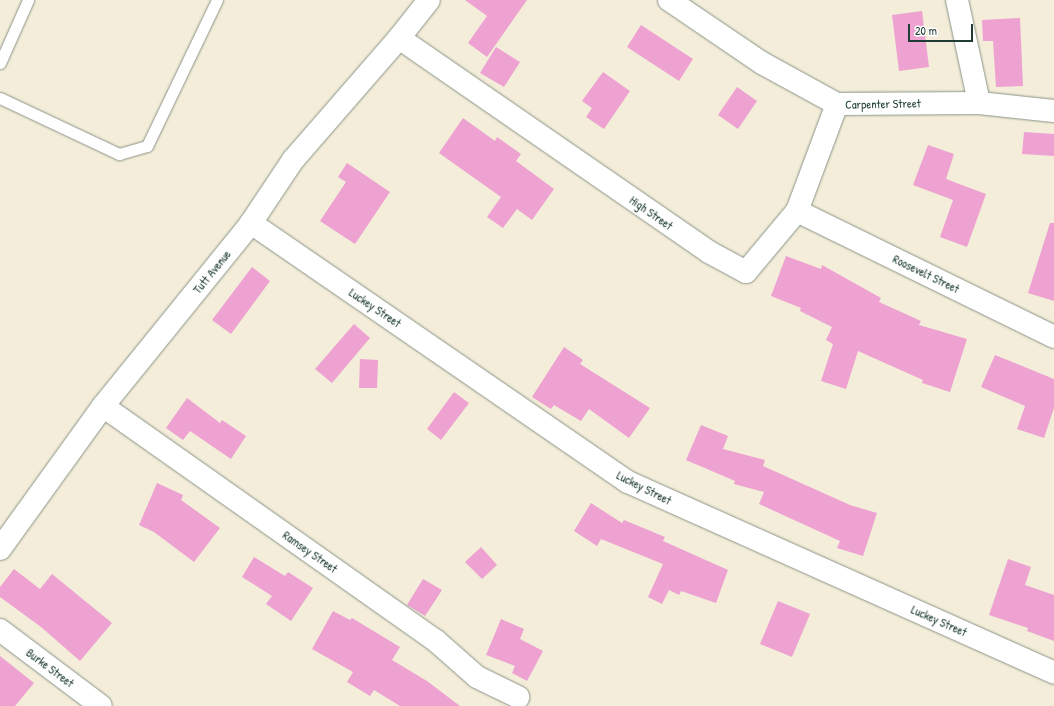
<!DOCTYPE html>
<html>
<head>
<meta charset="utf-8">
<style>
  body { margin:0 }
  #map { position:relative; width:1054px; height:706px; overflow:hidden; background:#f4edda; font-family:"Patrick Hand",sans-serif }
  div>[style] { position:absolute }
  .building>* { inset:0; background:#eda2d1 }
  .roads { filter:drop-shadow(0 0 1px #8a9587) drop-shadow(0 0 1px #8a9587) }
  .service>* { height:11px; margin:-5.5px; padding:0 5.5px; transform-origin:5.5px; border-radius:5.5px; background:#fff }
  .minor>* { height:22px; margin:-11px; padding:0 11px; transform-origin:11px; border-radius:11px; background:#fff }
  .tertiary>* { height:22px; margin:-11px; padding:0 11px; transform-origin:11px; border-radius:11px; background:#fff }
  span { translate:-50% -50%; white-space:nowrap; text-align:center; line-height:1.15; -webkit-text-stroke:3px #fff; paint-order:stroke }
  .street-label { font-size:12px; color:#1f3d34 }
  .scale { position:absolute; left:908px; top:24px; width:65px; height:18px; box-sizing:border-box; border:2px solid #1f3d34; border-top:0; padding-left:5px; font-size:12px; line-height:14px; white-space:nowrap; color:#1f3d34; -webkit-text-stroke:3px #fff; paint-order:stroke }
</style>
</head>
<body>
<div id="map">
  <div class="building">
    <div style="clip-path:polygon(465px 0,527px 0,487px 57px,468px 43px,487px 16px)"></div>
    <div style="clip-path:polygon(922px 11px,929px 67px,899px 71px,892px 15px)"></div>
    <div style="clip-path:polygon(1020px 18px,1023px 86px,996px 87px,993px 41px,983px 41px,982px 20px)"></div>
    <div style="clip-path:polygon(641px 25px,693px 59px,679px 81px,627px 47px)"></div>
    <div style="clip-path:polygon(496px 47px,520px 62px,504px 87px,480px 73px)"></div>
    <div style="clip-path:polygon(603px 72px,630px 91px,604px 129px,586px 117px,592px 108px,582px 101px)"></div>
    <div style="clip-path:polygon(737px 87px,757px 101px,738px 129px,718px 115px)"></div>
    <div style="clip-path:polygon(463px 118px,495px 141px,497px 137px,521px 154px,516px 161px,554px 189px,532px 220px,517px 209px,503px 228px,487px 217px,501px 197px,439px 153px)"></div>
    <div style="clip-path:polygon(1024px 132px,1054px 134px,1054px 156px,1022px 154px)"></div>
    <div style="clip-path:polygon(928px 145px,954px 154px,946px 179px,986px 194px,967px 247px,940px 237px,953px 200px,913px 185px)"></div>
    <div style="clip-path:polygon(347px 163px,390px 192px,355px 244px,320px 221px,346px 182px,338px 177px)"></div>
    <div style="clip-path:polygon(1050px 223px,1054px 223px,1054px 301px,1028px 293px)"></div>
    <div style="clip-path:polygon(786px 256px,821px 269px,822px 265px,881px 298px,879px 302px,921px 321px,919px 325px,967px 339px,950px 392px,922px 383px,923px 380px,858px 351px,846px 389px,821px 381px,833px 344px,826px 340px,832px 327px,800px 311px,801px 308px,771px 296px)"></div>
    <div style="clip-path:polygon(252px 267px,270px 281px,231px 334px,212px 320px)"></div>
    <div style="clip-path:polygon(354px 324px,370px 338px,332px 383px,315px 369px)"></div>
    <div style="clip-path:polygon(564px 347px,583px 360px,580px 364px,650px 408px,629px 438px,589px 409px,581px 421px,554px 405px,551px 409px,532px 397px)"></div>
    <div style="clip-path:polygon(995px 355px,1054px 379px,1054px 408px,1044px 438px,1017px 429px,1025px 406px,981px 387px)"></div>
    <div style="clip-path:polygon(360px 359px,378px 360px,377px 388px,359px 388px)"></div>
    <div style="clip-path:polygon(454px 392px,469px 403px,441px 440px,427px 429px)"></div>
    <div style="clip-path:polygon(187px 398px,220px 423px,222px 420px,246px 436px,231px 459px,190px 431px,183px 440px,166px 428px)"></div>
    <div style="clip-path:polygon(701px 425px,728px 436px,723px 449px,765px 460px,763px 466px,850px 505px,877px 513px,863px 556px,837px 548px,840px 541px,759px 504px,764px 492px,734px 484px,735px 481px,686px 460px)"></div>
    <div style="clip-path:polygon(157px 483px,183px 495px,181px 500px,220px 528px,194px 562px,154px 532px,139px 525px)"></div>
    <div style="clip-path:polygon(591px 503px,622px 523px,624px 520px,665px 537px,663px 541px,728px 570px,716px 603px,681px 591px,679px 595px,669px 590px,662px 604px,648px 597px,663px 564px,601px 539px,597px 546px,574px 531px)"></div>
    <div style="clip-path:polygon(481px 547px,497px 565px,482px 579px,465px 562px)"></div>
    <div style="clip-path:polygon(254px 557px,285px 576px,288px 572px,313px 588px,291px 621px,266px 604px,272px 596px,242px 577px)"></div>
    <div style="clip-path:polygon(1008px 559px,1031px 567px,1025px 585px,1054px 595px,1054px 641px,1027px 631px,1028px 628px,989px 615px)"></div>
    <div style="clip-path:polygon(14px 569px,40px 589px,52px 574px,112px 623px,80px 661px,41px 627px,0 597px,0 587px)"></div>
    <div style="clip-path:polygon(423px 579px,442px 590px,425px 616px,407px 605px)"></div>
    <div style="clip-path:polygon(778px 601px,810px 614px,792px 657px,760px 644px)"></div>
    <div style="clip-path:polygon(333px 611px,350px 620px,352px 618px,400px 647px,392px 660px,427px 681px,460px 706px,400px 706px,374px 690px,370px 696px,347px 682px,353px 672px,312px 649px)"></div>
    <div style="clip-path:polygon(501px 619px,524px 629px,520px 639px,543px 651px,527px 681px,512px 673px,515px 666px,486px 655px)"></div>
    <div style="clip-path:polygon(0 656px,34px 683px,15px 706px,0 706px)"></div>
  </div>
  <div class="roads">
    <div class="service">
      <div style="left:0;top:63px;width:69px;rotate:-66deg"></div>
      <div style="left:0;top:98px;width:132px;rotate:25.2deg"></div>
      <div style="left:119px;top:154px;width:29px;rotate:-16deg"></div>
      <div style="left:147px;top:146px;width:162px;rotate:-64.4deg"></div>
    </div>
    <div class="minor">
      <div style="left:669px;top:0;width:112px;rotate:34.1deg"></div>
      <div style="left:762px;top:63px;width:85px;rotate:28.7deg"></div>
      <div style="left:837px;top:104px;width:142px;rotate:-0.4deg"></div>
      <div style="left:979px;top:103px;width:75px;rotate:6.1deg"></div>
      <div style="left:957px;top:0;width:105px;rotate:77.9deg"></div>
      <div style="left:399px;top:38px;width:377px;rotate:34.6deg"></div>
      <div style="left:709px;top:252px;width:42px;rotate:28.4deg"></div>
      <div style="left:746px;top:272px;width:80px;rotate:-50.1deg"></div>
      <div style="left:797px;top:211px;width:114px;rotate:-69.5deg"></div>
      <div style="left:797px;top:211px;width:286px;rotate:26.1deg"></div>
      <div style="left:251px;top:223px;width:457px;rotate:34.5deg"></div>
      <div style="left:628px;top:482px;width:467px;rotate:24.1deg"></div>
      <div style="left:103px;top:406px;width:406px;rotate:35.2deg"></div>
      <div style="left:435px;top:640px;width:56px;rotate:41.4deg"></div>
      <div style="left:477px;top:677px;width:46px;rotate:26deg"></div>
      <div style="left:0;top:630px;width:126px;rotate:37deg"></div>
    </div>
    <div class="tertiary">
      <div style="left:0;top:549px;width:176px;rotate:-54.2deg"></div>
      <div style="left:103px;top:406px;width:235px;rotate:-51deg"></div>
      <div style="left:251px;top:223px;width:76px;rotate:-56.3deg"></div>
      <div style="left:293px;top:160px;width:162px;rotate:-49deg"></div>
      <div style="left:399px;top:38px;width:48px;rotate:-51.7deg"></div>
    </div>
  </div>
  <div class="street-label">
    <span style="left:883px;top:104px;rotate:-1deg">Carpenter Street</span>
    <span style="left:651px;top:213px;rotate:35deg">High Street</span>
    <span style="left:212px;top:272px;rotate:-51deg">Tutt Avenue</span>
    <span style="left:926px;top:274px;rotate:26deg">Roosevelt Street</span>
    <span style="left:375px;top:308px;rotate:34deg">Luckey Street</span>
    <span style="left:644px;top:488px;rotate:27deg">Luckey Street</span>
    <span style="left:310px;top:552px;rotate:35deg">Ramsey Street</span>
    <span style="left:939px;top:621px;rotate:24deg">Luckey Street</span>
    <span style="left:50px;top:668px;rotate:37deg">Burke Street</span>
  </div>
  <div class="scale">20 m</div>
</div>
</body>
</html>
